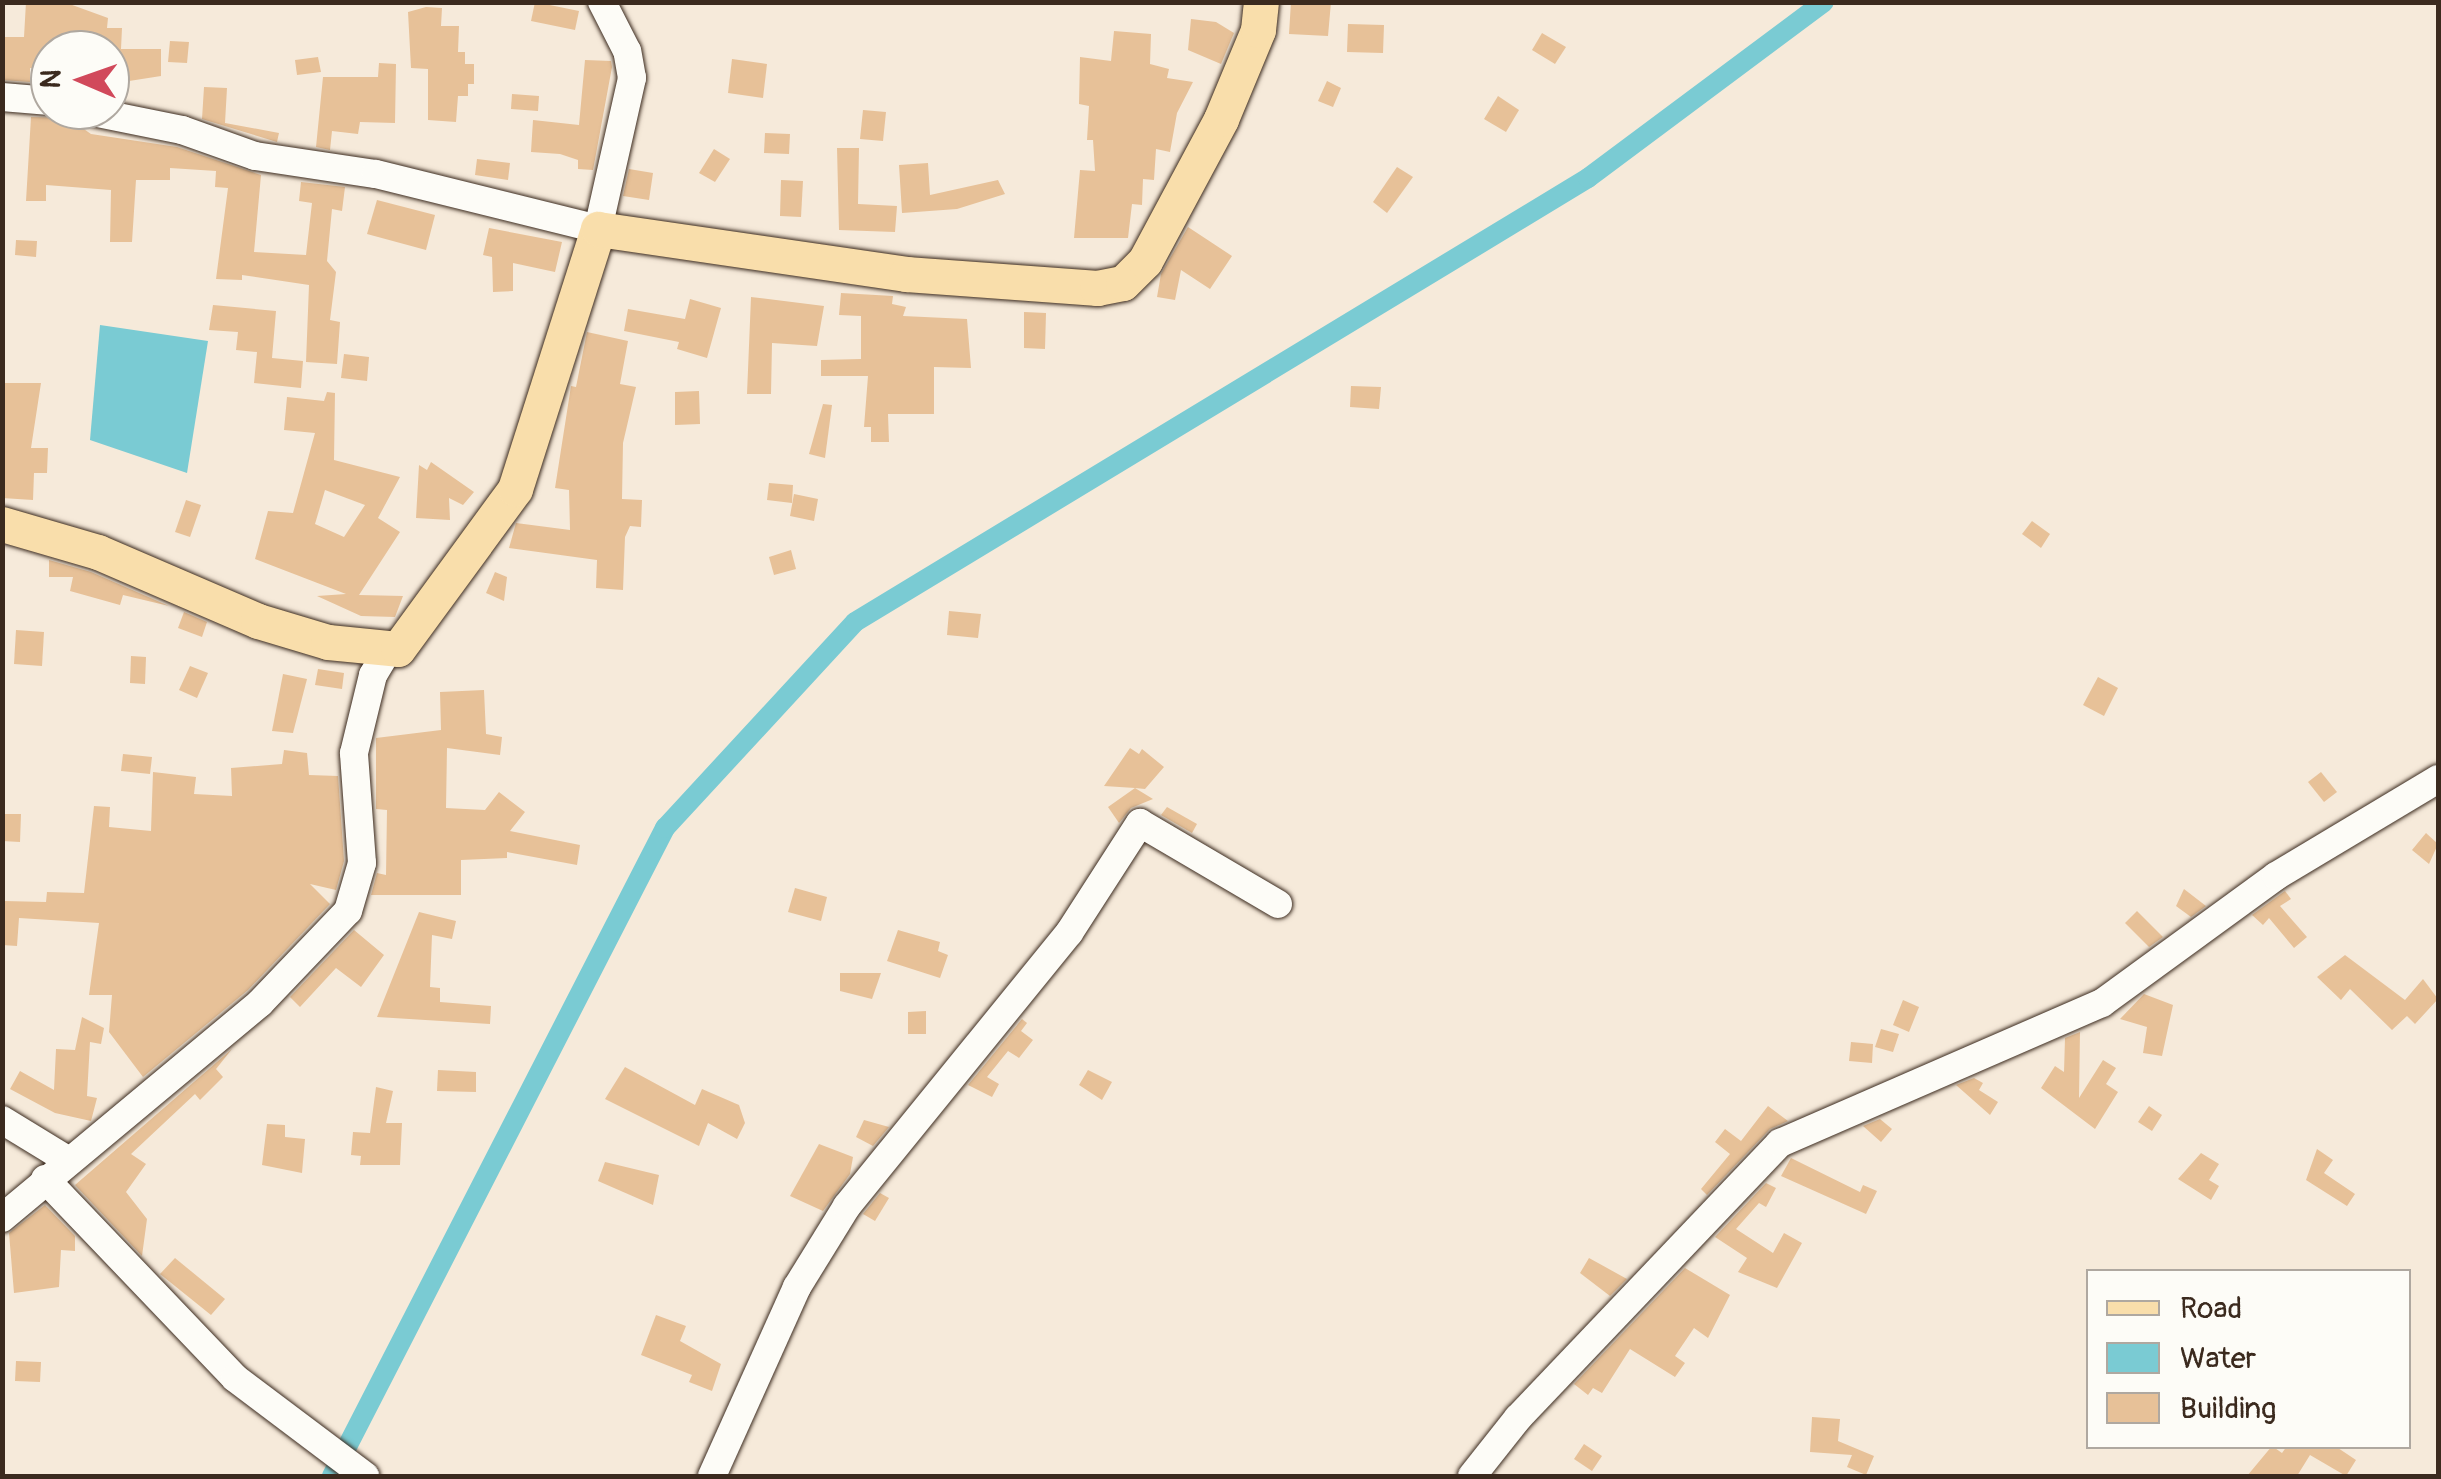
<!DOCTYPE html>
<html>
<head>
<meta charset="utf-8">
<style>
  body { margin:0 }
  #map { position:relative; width:2441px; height:1479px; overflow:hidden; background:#f6eada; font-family:Pangolin,sans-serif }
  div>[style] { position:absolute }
  .water>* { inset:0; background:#7acbd3 }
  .canal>* { height:20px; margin:-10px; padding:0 10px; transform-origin:10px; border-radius:10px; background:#7acbd3 }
  .building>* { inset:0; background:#e7c198 }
  .roads { filter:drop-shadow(0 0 2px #3b2a1e) drop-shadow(0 0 2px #3b2a1e) }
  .minor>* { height:28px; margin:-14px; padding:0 14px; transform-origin:14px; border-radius:14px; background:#fdfcf7 }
  .major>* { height:35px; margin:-17.5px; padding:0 17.5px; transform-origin:17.5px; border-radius:17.5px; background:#f9deab }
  span { translate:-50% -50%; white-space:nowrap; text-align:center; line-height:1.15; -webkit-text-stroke:8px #fdfcf7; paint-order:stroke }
  .frame { position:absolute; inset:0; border:5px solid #3b2a1e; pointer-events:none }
  .legend { position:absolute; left:2086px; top:1269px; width:325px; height:180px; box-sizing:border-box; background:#fdfcf7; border:2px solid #afa8a0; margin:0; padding:12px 18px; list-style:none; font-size:30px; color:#3b2a1e }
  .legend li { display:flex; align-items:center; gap:20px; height:50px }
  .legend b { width:50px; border:2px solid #afa8a0 }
  .north { position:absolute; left:30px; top:30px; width:100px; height:100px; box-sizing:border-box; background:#fdfcf7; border:2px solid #afa8a0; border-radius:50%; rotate:272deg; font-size:28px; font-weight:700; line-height:40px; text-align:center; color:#3b2a1e }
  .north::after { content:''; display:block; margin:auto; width:35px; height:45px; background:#d1495b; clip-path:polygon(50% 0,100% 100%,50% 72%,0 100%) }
</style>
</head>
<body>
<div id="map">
  <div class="water">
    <div style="clip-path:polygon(100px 325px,208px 341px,187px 473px,90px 440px)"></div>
  </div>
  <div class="canal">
    <div style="left:332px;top:1476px;width:729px;rotate:-62.8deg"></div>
    <div style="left:665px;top:828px;width:280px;rotate:-47.3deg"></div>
    <div style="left:855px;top:622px;width:857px;rotate:-31.2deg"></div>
    <div style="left:1588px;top:178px;width:294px;rotate:-36.7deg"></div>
  </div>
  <div class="building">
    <div style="clip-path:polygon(26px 2px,64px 2px,108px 18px,107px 28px,122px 28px,121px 49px,161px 49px,161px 76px,110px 84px,110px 50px,50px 50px,50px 70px,30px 68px,30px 82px,2px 80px,2px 37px,24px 37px)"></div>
    <div style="clip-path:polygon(535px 2px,579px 11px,575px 30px,531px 21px)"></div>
    <div style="clip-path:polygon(1291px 2px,1331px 2px,1328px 36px,1289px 34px)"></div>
    <div style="clip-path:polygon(426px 7px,442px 8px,441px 26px,459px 26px,458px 52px,465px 52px,465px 64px,474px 64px,474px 84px,468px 84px,468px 96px,458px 96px,456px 122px,428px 120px,428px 69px,411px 68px,408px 12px)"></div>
    <div style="clip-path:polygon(1191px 19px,1216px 22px,1234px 33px,1221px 64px,1188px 50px)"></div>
    <div style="clip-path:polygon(1348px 24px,1384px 25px,1383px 53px,1347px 52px)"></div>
    <div style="clip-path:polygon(1114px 31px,1151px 34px,1150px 64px,1169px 69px,1167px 78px,1193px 82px,1177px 113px,1170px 152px,1156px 149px,1154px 180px,1143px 179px,1142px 205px,1132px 204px,1128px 238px,1074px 238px,1080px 170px,1095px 171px,1093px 140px,1087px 140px,1089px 106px,1079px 104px,1080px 57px,1111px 61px)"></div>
    <div style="clip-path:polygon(1542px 33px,1566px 47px,1555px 64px,1532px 50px)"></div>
    <div style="clip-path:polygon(170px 41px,189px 42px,187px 63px,168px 62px)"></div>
    <div style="clip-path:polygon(318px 57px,321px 72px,297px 75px,295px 60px)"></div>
    <div style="clip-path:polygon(732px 59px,767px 64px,763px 98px,728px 93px)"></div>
    <div style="clip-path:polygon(585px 60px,611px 61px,612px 67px,593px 170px,578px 169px,578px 160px,560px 154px,531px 152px,533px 120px,579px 125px)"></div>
    <div style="clip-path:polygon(379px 63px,396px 64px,395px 123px,360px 122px,358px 134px,332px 131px,330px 150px,316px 147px,323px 77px,378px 77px)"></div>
    <div style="clip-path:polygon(1327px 81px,1341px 88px,1333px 107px,1318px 101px)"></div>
    <div style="clip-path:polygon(204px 87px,227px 88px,225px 123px,279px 133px,277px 142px,202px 119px)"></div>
    <div style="clip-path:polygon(512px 94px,539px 96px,538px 111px,511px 109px)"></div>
    <div style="clip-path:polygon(1498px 96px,1519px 110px,1506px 132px,1484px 119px)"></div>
    <div style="clip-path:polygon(863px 110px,886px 112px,883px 141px,860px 139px)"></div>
    <div style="clip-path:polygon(31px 117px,68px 118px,91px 134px,177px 147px,261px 175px,254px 252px,306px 255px,312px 203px,299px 201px,301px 182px,345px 187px,342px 211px,332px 209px,327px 261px,336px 272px,330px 320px,340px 322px,337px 364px,306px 362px,309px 285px,242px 275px,242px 280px,216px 279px,228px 188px,215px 187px,216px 171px,170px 168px,170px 180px,136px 180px,132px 242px,110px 242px,111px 190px,46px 185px,46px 201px,26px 201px)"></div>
    <div style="clip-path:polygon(765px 133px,790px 134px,789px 154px,764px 153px)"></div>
    <div style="clip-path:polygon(837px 148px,859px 148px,858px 204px,897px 206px,895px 232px,839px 230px)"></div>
    <div style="clip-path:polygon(714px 149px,730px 159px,715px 182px,699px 173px)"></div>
    <div style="clip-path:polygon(477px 159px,510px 163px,508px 180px,475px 175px)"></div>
    <div style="clip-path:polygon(928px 163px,930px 195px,998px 180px,1005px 194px,957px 209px,902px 213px,899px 165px)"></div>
    <div style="clip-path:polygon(1397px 167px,1413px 177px,1387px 213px,1373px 202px)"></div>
    <div style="clip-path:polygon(629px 169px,653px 173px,649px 200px,623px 196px)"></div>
    <div style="clip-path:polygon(781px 180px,803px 181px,801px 217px,780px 216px)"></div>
    <div style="clip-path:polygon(377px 200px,435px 215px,426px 250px,367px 234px)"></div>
    <div style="clip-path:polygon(1188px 227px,1232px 256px,1210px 289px,1181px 270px,1175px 300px,1157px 297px,1161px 274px)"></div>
    <div style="clip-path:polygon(489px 228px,562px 242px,555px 272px,513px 263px,513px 291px,493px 292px,492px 257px,483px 255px)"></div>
    <div style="clip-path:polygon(16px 240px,37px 241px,36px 257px,15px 255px)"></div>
    <div style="clip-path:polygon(841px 293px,893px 296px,892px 304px,906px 307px,903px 316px,967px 319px,971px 368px,934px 367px,934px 414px,888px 414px,889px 442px,871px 442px,871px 427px,864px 427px,868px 376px,821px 376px,821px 360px,861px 359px,861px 316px,839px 315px)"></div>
    <div style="clip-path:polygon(751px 297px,824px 306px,817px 346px,772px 343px,771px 394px,747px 394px)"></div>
    <div style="clip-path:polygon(690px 299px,721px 308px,707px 358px,677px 349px,679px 342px,624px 331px,628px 309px,685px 319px)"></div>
    <div style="clip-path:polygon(213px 305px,276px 311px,272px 358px,303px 361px,301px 388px,254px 383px,257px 352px,236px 350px,238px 332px,209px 330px)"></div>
    <div style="clip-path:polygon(1024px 312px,1046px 313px,1045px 349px,1024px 348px)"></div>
    <div style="clip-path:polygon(587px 332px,628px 341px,620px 384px,636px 387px,623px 443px,622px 499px,642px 500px,641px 527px,630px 526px,625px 537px,623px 590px,596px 588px,597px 560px,509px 548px,516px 523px,570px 530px,569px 490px,555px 488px,571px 386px,576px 387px)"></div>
    <div style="clip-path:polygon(344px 354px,369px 357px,367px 381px,341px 378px)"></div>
    <div style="clip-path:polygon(2px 383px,41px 383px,31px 448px,48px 448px,47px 473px,34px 473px,33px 500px,2px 498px)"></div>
    <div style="clip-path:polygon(1351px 386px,1381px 387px,1379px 409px,1350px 407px)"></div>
    <div style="clip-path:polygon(699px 391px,700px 424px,675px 425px,675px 392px)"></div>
    <div style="clip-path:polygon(evenodd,327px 392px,335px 393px,334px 460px,400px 477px,378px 518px,400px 532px,359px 595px,403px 596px,395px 617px,361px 616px,317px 596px,346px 594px,255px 559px,268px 511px,293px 513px,315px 433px,284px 430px,287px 397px,324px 401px,327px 392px,325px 490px,365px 505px,344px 537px,315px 524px,325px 490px)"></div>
    <div style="clip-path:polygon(823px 404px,832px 405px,825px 458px,809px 454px)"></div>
    <div style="clip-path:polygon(431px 462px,474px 492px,463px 505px,449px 498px,450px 520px,416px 518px,419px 465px,427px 470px)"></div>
    <div style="clip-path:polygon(769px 483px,793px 485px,792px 503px,767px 500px)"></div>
    <div style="clip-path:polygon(794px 494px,818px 499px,814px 521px,790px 516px)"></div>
    <div style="clip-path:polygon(186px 500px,201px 505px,190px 537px,175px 532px)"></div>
    <div style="clip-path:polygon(2032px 521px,2050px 534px,2041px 548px,2022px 534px)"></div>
    <div style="clip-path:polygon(791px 550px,796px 569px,774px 575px,769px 557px)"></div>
    <div style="clip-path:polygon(49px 560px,91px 572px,169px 606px,123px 595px,120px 605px,70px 591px,73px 577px,49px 577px)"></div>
    <div style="clip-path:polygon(495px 572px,507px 577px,504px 601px,486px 593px)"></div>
    <div style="clip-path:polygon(949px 611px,981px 614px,978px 638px,947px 635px)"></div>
    <div style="clip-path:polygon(184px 612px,207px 622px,202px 637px,178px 628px)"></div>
    <div style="clip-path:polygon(16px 630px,44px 632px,42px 666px,14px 664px)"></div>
    <div style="clip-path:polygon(131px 656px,146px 657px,145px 684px,130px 683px)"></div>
    <div style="clip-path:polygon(190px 666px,208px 673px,197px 698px,179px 690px)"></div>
    <div style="clip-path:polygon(318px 669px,344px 673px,342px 689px,315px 685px)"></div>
    <div style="clip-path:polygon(283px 674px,307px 679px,293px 733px,272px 731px)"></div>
    <div style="clip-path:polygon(2098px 677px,2118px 688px,2104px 716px,2083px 705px)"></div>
    <div style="clip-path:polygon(484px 690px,486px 734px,502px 737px,500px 755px,447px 748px,446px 808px,485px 810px,499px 792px,525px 812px,510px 831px,580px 845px,577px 865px,507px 852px,507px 858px,461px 860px,461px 895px,371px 895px,377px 873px,386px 875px,387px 810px,376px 809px,376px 738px,441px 730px,440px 692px)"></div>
    <div style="clip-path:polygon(1130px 748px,1139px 754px,1142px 749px,1164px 767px,1145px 789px,1135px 788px,1153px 799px,1131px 808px,1119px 823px,1108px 807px,1135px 788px,1104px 786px)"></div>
    <div style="clip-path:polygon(284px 750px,307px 753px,309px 775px,338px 776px,344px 861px,336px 890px,310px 884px,330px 904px,248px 990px,143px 1077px,109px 1032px,112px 995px,89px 995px,99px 923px,19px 918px,17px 946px,2px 945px,4px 901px,46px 902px,47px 892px,84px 893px,94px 806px,110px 807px,109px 827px,151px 831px,153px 772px,196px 777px,194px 794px,232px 796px,231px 768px,282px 764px)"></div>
    <div style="clip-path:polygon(123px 754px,152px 757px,150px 774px,121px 771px)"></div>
    <div style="clip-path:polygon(2321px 772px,2337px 792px,2324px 802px,2308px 782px)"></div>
    <div style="clip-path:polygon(1167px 807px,1197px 824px,1192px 833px,1161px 815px)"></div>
    <div style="clip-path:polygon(2px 814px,21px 814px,20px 842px,2px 841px)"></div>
    <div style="clip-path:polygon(2426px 833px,2438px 844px,2429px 864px,2412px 850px)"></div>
    <div style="clip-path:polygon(795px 888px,827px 897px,821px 921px,788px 912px)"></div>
    <div style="clip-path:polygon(2184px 889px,2206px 906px,2191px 917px,2176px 906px)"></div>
    <div style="clip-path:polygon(2285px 891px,2291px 899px,2280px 906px,2307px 937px,2294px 948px,2269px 918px,2263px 925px,2252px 915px)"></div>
    <div style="clip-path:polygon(2137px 911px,2163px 937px,2149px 947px,2125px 923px)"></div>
    <div style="clip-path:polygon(419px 912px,456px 921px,452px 939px,432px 935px,430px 987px,440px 988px,440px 1002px,491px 1006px,490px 1024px,377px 1017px)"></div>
    <div style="clip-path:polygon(354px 930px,384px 955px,361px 987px,336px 968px,300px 1007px,290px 997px)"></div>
    <div style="clip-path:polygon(898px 930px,940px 942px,938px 951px,948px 955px,940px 978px,887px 961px)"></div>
    <div style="clip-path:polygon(2345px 955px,2405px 1000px,2423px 979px,2438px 999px,2415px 1024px,2407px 1016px,2392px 1030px,2350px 989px,2341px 1000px,2317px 977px)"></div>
    <div style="clip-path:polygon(840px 973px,881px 973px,872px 999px,840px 991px)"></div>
    <div style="clip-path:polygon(2144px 994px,2173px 1005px,2162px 1056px,2143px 1053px,2147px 1027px,2120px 1019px)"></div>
    <div style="clip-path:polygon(1903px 1000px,1919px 1007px,1909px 1032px,1893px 1025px)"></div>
    <div style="clip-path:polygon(926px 1011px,926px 1034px,908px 1034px,908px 1012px)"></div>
    <div style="clip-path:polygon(82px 1017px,104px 1028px,101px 1044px,90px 1042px,87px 1096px,97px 1098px,91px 1121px,55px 1113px,10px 1089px,20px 1071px,54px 1090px,56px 1049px,75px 1050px)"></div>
    <div style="clip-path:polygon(1022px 1019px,1027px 1023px,1021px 1031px,1033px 1040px,1019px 1058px,1008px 1051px,987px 1077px,999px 1084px,992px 1097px,968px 1085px)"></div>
    <div style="clip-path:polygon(1881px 1029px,1899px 1034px,1893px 1052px,1875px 1047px)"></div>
    <div style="clip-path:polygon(2080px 1032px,2079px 1098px,2103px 1060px,2116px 1068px,2106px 1084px,2118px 1092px,2095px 1129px,2041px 1088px,2055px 1066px,2064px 1072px,2065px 1038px)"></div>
    <div style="clip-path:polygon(1851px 1042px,1873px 1044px,1872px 1063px,1849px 1061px)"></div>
    <div style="clip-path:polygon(232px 1049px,216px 1069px,223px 1077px,200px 1100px,195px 1094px,131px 1154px,146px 1164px,126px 1192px,147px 1219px,142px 1256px,75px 1185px)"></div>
    <div style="clip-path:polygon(625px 1067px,695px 1105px,702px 1089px,739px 1105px,745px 1123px,737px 1139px,708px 1123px,699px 1146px,605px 1099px)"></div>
    <div style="clip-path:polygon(438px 1070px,476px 1072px,476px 1092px,437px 1091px)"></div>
    <div style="clip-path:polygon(1088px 1070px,1112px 1082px,1102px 1100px,1079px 1085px)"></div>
    <div style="clip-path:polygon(1974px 1078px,1983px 1083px,1979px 1090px,1998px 1102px,1990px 1115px,1956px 1085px)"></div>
    <div style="clip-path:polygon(376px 1087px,393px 1091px,386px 1123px,402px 1123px,400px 1165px,360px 1165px,361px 1156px,351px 1155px,353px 1132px,370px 1133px)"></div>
    <div style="clip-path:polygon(1768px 1106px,1788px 1121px,1770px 1129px,1707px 1195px,1701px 1189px,1730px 1154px,1715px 1142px,1725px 1129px,1741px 1141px)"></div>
    <div style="clip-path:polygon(2149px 1106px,2162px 1115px,2152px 1131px,2138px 1122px)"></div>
    <div style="clip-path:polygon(1880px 1119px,1892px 1129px,1881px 1142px,1863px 1126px)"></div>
    <div style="clip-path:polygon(864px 1120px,889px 1127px,873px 1146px,856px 1137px)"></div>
    <div style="clip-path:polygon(267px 1124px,285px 1125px,285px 1137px,305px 1139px,302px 1173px,262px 1165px)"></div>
    <div style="clip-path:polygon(819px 1144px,853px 1157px,850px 1174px,823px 1211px,790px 1196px)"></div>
    <div style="clip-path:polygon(2317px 1149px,2333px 1160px,2324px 1173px,2355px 1194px,2347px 1206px,2306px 1180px)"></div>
    <div style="clip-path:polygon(2201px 1153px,2219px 1164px,2209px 1180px,2219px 1186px,2211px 1200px,2178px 1179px)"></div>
    <div style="clip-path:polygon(1791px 1158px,1860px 1192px,1863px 1185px,1877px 1191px,1866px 1214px,1781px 1176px)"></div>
    <div style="clip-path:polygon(605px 1162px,659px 1175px,653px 1205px,598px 1181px)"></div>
    <div style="clip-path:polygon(1766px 1183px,1776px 1188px,1766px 1207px,1759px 1203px,1736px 1229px,1773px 1253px,1784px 1233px,1802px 1243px,1777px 1288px,1738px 1272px,1747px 1258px,1715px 1237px)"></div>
    <div style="clip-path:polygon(880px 1193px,889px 1198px,875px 1221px,863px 1214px)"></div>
    <div style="clip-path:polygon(45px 1205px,75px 1236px,75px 1251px,61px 1250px,59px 1287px,14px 1293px,9px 1233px)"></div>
    <div style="clip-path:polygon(175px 1258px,225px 1299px,211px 1315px,160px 1274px)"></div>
    <div style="clip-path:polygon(1589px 1258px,1627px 1279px,1610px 1296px,1580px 1273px)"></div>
    <div style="clip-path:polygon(1685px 1268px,1730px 1295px,1708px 1338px,1694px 1328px,1675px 1356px,1685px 1363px,1675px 1377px,1630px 1349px,1602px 1393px,1593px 1388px,1588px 1395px,1574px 1384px)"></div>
    <div style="clip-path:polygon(656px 1315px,686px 1326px,680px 1341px,721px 1364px,712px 1391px,689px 1382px,692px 1375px,641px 1355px)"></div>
    <div style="clip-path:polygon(16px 1361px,41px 1362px,40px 1382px,15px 1381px)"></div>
    <div style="clip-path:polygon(1812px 1417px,1840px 1419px,1838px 1441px,1874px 1456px,1866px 1475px,1847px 1467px,1852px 1455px,1810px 1452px)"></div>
    <div style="clip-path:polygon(1584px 1444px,1602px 1456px,1592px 1471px,1574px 1459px)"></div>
    <div style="clip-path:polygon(2272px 1446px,2282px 1453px,2287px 1446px,2335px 1446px,2356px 1460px,2346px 1476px,2310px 1455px,2297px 1476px,2247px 1476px)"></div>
  </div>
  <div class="roads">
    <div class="minor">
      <div style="left:2px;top:97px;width:48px;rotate:4.8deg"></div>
      <div style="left:83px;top:110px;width:101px;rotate:11.4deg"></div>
      <div style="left:182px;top:130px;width:77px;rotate:19.6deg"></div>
      <div style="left:255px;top:156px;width:122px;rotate:8.5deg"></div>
      <div style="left:376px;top:174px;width:229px;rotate:13.9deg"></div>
      <div style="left:598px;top:229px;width:155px;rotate:-77.3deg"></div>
      <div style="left:632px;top:78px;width:27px;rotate:-100deg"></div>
      <div style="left:627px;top:51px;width:55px;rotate:-117deg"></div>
      <div style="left:2px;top:1120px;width:75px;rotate:31.4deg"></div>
      <div style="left:45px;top:1179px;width:275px;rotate:46.3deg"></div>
      <div style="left:235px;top:1378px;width:163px;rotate:37deg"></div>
      <div style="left:2px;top:1218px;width:336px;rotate:-39.8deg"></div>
      <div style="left:260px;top:1003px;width:127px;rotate:-46.3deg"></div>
      <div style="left:348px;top:911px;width:50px;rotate:-73.7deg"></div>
      <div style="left:362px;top:863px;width:110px;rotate:-94.2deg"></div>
      <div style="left:354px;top:753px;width:80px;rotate:-76.3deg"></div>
      <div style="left:373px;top:675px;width:27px;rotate:-59deg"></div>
      <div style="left:712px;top:1476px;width:207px;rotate:-65.8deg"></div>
      <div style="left:797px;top:1287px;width:95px;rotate:-58.3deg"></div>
      <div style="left:847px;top:1206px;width:352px;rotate:-50.9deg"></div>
      <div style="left:1069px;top:933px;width:131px;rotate:-57.2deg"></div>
      <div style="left:1140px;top:823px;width:160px;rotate:30.4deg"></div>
      <div style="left:1472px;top:1476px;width:74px;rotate:-51.6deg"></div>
      <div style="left:1518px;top:1418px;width:380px;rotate:-46.4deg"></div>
      <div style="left:1780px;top:1143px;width:351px;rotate:-23.5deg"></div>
      <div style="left:2102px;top:1003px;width:215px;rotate:-36.1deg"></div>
      <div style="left:2276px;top:876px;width:189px;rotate:-30.9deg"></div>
    </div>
    <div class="major">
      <div style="left:2px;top:524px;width:100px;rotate:16.3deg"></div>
      <div style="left:98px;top:552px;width:174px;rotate:23.3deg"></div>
      <div style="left:258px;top:621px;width:73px;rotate:16.7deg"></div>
      <div style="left:328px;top:642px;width:70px;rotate:5.7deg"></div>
      <div style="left:398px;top:649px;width:198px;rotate:-53.8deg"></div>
      <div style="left:515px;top:489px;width:273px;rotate:-72.3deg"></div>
      <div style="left:598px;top:229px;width:311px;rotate:8.3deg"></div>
      <div style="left:906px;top:274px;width:192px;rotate:4.2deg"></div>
      <div style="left:1097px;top:288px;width:26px;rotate:-11deg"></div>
      <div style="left:1123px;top:283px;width:31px;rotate:-45deg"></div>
      <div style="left:1145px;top:261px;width:161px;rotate:-61.8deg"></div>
      <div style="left:1221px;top:119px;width:96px;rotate:-67.4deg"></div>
      <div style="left:1258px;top:30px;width:28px;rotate:-84deg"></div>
    </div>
  </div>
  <div class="frame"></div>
  <ul class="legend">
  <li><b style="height:12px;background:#f9deab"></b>Road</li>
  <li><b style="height:28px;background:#7acbd3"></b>Water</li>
  <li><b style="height:28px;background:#e7c198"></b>Building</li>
  </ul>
  <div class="north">N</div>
</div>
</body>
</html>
